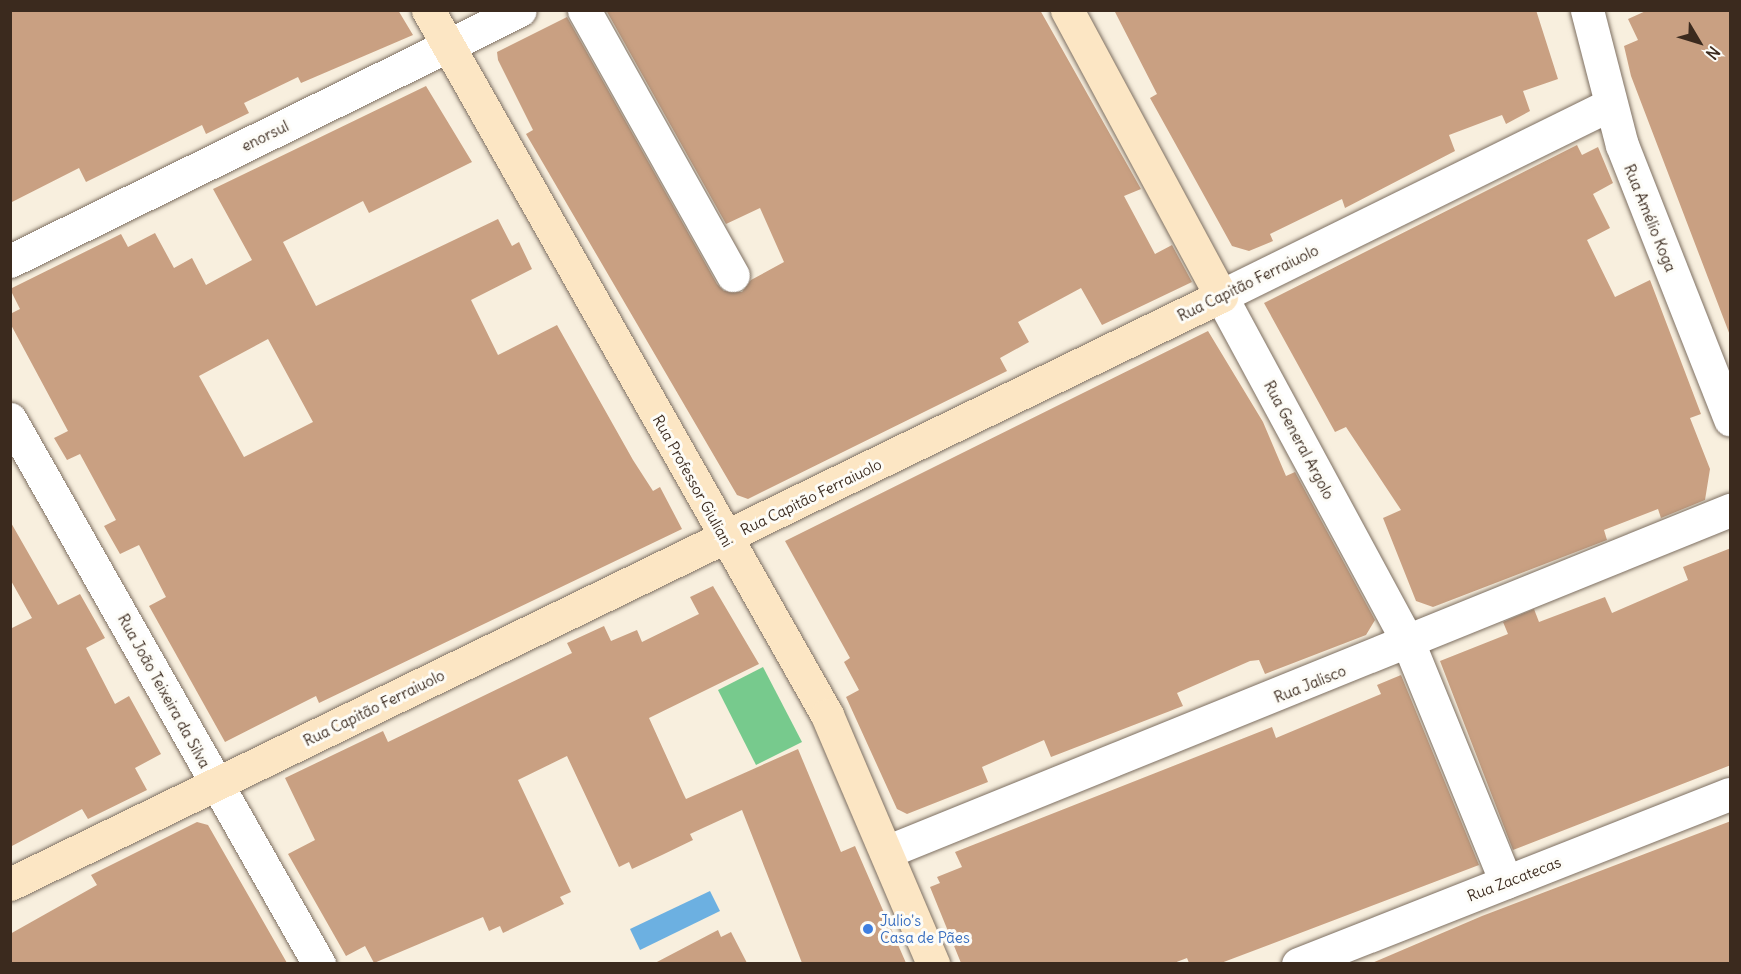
<!DOCTYPE html>
<html>
<head>
<meta charset="utf-8">
<style>
  body { margin:0 }
  #map { position:relative; width:1741px; height:974px; overflow:hidden; background:#f8efde; font-family:Delius,sans-serif }
  div>[style] { position:absolute }
  .green>* { inset:0; background:#77ca8d }
  .water>* { inset:0; background:#6cb0e1 }
  .building>* { inset:0; background:#c9a082 }
  .roads { filter:drop-shadow(0 0 2px #7d6f61) drop-shadow(0 0 2px #7d6f61) }
  .street>* { height:33px; margin:-16.5px; padding:0 16.5px; transform-origin:16.5px; border-radius:16.5px; background:#fff }
  .secondary>* { height:33px; margin:-16.5px; padding:0 16.5px; transform-origin:16.5px; border-radius:16.5px; background:#fce6c4 }
  .dots>* { width:16px; height:16px; translate:-50% -50%; box-sizing:border-box; border:3px solid #fdfcf7; border-radius:50% }
  span { translate:-50% -50%; white-space:nowrap; text-align:center; line-height:1.15; -webkit-text-stroke:6px #fdfcf7; paint-order:stroke }
  .street-label { font-size:15px; color:#3b2a1e }
  .shop-label { font-size:15px; color:#366cbe }
  .left { translate:0 -50%; text-align:left }
  .frame { position:absolute; inset:0; border:12px solid #3b2a1e; pointer-events:none }
  .north { position:absolute; left:1669px; top:12px; width:60px; height:60px; -webkit-text-stroke:4px #fdfcf7; paint-order:stroke; rotate:128deg; font-size:16px; font-weight:700; line-height:24px; text-align:center; color:#3b2a1e }
  .north::after { content:''; display:block; margin:auto; width:21px; height:27px; background:#3b2a1e; clip-path:polygon(50% 0,100% 100%,50% 72%,0 100%) }
</style>
</head>
<body>
<div id="map">
  <div class="green">
    <div style="clip-path:polygon(763px 667px,802px 742px,756px 765px,718px 690px)"></div>
  </div>
  <div class="water">
    <div style="clip-path:polygon(710px 891px,720px 911px,640px 950px,630px 929px)"></div>
  </div>
  <div class="building">
    <div style="clip-path:polygon(10px 10px,398px 10px,413px 35px,301px 83px,298px 77px,244px 103px,249px 113px,206px 134px,202px 125px,86px 182px,79px 168px,10px 203px)"></div>
    <div style="clip-path:polygon(606px 10px,1040px 10px,1141px 189px,1124px 196px,1155px 254px,1172px 245px,1192px 282px,1102px 325px,1081px 288px,1018px 322px,1029px 342px,1000px 358px,1007px 371px,748px 499px,737px 495px,526px 134px,533px 130px,498px 60px,497px 52px,567px 17px,717px 284px,724px 291px,742px 292px,751px 280px,784px 262px,760px 208px,726px 224px)"></div>
    <div style="clip-path:polygon(1114px 10px,1536px 10px,1558px 79px,1523px 91px,1530px 111px,1506px 124px,1502px 115px,1449px 135px,1455px 151px,1345px 208px,1342px 199px,1270px 234px,1273px 241px,1249px 251px,1232px 246px,1206px 199px,1150px 98px,1157px 94px)"></div>
    <div style="clip-path:polygon(1648px 10px,1731px 10px,1731px 338px,1631px 76px,1624px 46px,1638px 40px,1628px 19px)"></div>
    <div style="clip-path:polygon(evenodd,426px 86px,472px 162px,369px 213px,363px 201px,283px 242px,316px 306px,498px 219px,512px 246px,519px 242px,532px 269px,471px 300px,498px 355px,557px 325px,633px 460px,653px 491px,660px 487px,682px 529px,319px 703px,316px 696px,225px 742px,149px 606px,166px 597px,139px 545px,120px 554px,104px 526px,116px 520px,80px 454px,67px 460px,54px 438px,68px 431px,10px 323px,10px 314px,20px 309px,10px 289px,121px 234px,128px 247px,155px 233px,174px 268px,192px 258px,206px 285px,252px 260px,213px 189px,426px 86px,268px 339px,313px 422px,244px 457px,199px 376px,268px 339px)"></div>
    <div style="clip-path:polygon(1577px 145px,1582px 155px,1598px 147px,1613px 183px,1593px 194px,1610px 228px,1587px 240px,1615px 297px,1650px 280px,1701px 414px,1690px 418px,1710px 469px,1705px 500px,1661px 518px,1658px 509px,1604px 530px,1607px 540px,1433px 607px,1416px 601px,1383px 518px,1401px 510px,1346px 427px,1335px 432px,1264px 303px)"></div>
    <div style="clip-path:polygon(1208px 331px,1263px 422px,1286px 476px,1295px 472px,1375px 620px,1366px 635px,1265px 674px,1259px 660px,1250px 661px,1177px 693px,1183px 706px,1051px 757px,1044px 740px,982px 767px,988px 782px,907px 814px,897px 809px,846px 697px,859px 690px,844px 662px,850px 658px,785px 541px)"></div>
    <div style="clip-path:polygon(10px 521px,58px 605px,80px 594px,105px 638px,86px 648px,115px 704px,129px 696px,161px 754px,135px 768px,147px 790px,88px 819px,82px 809px,10px 847px,10px 629px,32px 618px,10px 579px)"></div>
    <div style="clip-path:polygon(1731px 548px,1731px 765px,1513px 850px,1440px 661px,1508px 634px,1503px 622px,1534px 609px,1539px 622px,1605px 597px,1612px 613px,1688px 580px,1683px 567px)"></div>
    <div style="clip-path:polygon(713px 586px,759px 664px,649px 718px,684px 795px,686px 799px,798px 749px,841px 852px,855px 846px,906px 963px,802px 963px,742px 810px,690px 834px,693px 840px,662px 855px,632px 869px,629px 862px,619px 867px,567px 756px,518px 780px,571px 892px,560px 897px,564px 904px,503px 933px,500px 926px,489px 931px,483px 917px,374px 963px,365px 946px,346px 956px,288px 854px,315px 840px,285px 778px,383px 731px,388px 742px,572px 653px,567px 643px,604px 626px,611px 641px,637px 630px,642px 642px,699px 614px,690px 597px)"></div>
    <div style="clip-path:polygon(1401px 675px,1479px 865px,1221px 963px,1189px 963px,1187px 958px,1174px 963px,961px 963px,930px 887px,940px 883px,937px 877px,962px 867px,955px 852px,1272px 727px,1276px 738px,1381px 694px,1377px 685px)"></div>
    <div style="clip-path:polygon(1731px 821px,1731px 963px,1372px 963px,1482px 916px)"></div>
    <div style="clip-path:polygon(197px 822px,208px 825px,287px 963px,10px 963px,10px 934px,97px 885px,91px 875px)"></div>
    <div style="clip-path:polygon(718px 930px,721px 937px,731px 932px,747px 963px,655px 963px)"></div>
  </div>
  <div class="roads">
    <div class="street">
      <div style="left:584px;top:10px;width:304px;rotate:60.7deg"></div>
      <div style="left:1587px;top:10px;width:139px;rotate:75.5deg"></div>
      <div style="left:1622px;top:145px;width:295px;rotate:68.5deg"></div>
      <div style="left:10px;top:261px;width:568px;rotate:-26.2deg"></div>
      <div style="left:10px;top:419px;width:627px;rotate:60.45deg"></div>
      <div style="left:886px;top:852px;width:911px;rotate:-22.06deg"></div>
      <div style="left:1506px;top:882px;width:257px;rotate:-112.2deg"></div>
      <div style="left:1409px;top:644px;width:396px;rotate:-118.4deg"></div>
      <div style="left:1221px;top:296px;width:433px;rotate:-26.2deg"></div>
      <div style="left:1298px;top:964px;width:464px;rotate:-21.5deg"></div>
    </div>
    <div class="secondary">
      <div style="left:428px;top:10px;width:810px;rotate:60.49deg"></div>
      <div style="left:827px;top:715px;width:271px;rotate:66.9deg"></div>
      <div style="left:10px;top:884px;width:1346px;rotate:-25.9deg"></div>
      <div style="left:1221px;top:296px;width:325px;rotate:-118.3deg"></div>
    </div>
  </div>
  <div class="dots">
    <div style="left:868px;top:929px;background:#3f7fe0"></div>
  </div>
  <div class="street-label">
    <span style="left:265px;top:136px;rotate:-26deg">enorsul</span>
    <span style="left:1650px;top:218px;rotate:68deg">Rua Amélio Koga</span>
    <span style="left:1248px;top:283px;rotate:-26deg">Rua Capitão Ferraiuolo</span>
    <span style="left:1299px;top:440px;rotate:62deg">Rua General Argolo</span>
    <span style="left:693px;top:481px;rotate:61deg">Rua Professor Giuliani</span>
    <span style="left:811px;top:497px;rotate:-26deg">Rua Capitão Ferraiuolo</span>
    <span style="left:1310px;top:684px;rotate:-22deg">Rua Jalisco</span>
    <span style="left:164px;top:691px;rotate:61deg">Rua João Teixeira da Silva</span>
    <span style="left:374px;top:708px;rotate:-26deg">Rua Capitão Ferraiuolo</span>
    <span style="left:1514px;top:879px;rotate:-21deg">Rua Zacatecas</span>
  </div>
  <div class="shop-label">
    <span class="left" style="left:880px;top:929px">Julio's<br>Casa de Pães</span>
  </div>
  <div class="frame"></div>
  <div class="north">N</div>
</div>
</body>
</html>
